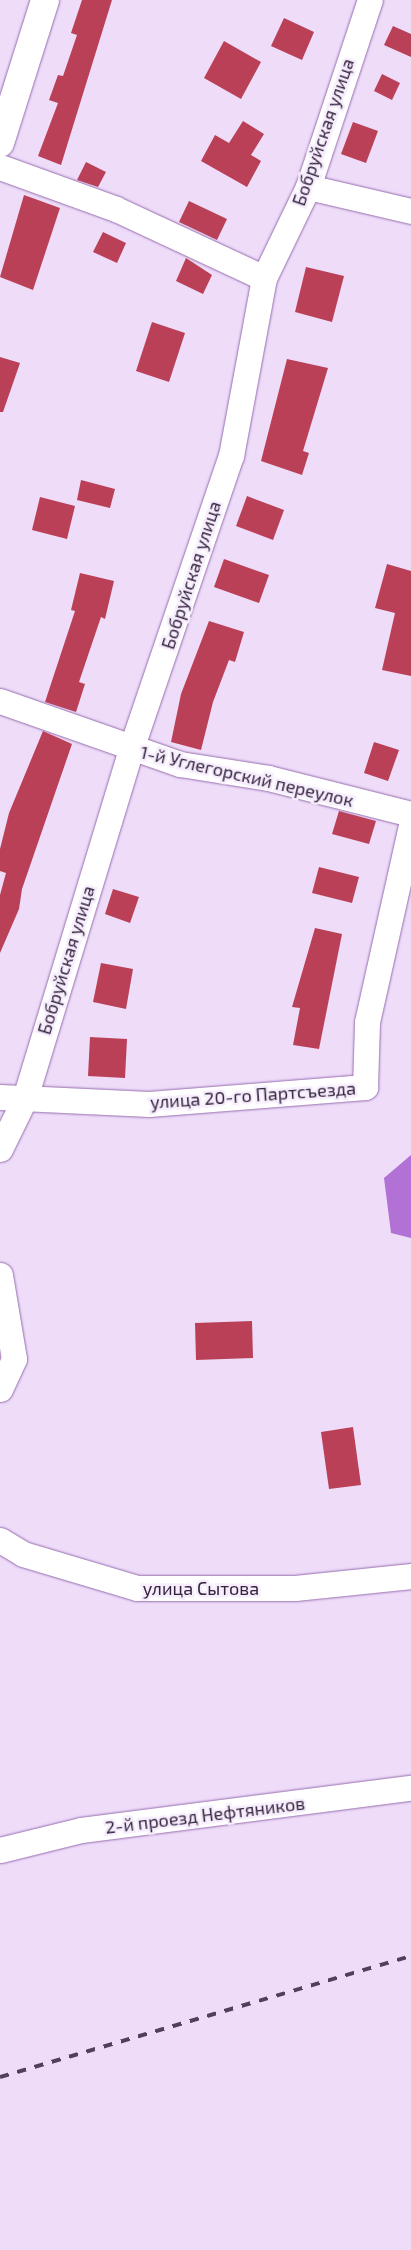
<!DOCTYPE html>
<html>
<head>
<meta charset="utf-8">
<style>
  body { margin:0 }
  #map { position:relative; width:411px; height:2250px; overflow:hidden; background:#eedcf9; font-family:"Exo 2",sans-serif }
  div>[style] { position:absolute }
  .water>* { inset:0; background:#b271d5 }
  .building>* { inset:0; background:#ba4057 }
  .roads { filter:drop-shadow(0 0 1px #976daf) drop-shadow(0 0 1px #976daf) }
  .street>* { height:25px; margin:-12.5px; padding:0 12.5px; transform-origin:12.5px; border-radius:12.5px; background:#fff }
  .secondary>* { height:28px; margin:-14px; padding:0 14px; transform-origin:14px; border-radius:14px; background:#fff }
  .rail>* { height:4px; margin-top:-2px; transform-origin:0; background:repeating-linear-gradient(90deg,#513f5b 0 9px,transparent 0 18px) }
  span { translate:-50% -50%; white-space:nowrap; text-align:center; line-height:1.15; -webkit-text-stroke:5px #f6eefc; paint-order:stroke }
  .street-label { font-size:18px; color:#34223e }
</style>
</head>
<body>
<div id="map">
  <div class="water">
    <div style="clip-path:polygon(411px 1155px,411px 1238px,391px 1233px,384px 1178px)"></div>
  </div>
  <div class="building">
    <div style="clip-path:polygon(82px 0,112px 0,61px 165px,38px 156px,58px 103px,49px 100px,58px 75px,63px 76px,77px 35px,71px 33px)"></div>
    <div style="clip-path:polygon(284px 18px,314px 32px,302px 60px,271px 46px)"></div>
    <div style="clip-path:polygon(393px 26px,411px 34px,411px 57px,384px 45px)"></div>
    <div style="clip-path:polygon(224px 41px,261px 62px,241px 99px,204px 78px)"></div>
    <div style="clip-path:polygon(382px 74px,400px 83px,392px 100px,374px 91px)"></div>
    <div style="clip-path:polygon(243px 121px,264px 134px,251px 155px,261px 161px,247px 187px,201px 161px,215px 135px,229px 143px)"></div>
    <div style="clip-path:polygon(353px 122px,378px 131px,366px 163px,341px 154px)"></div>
    <div style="clip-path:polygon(86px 162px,106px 172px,98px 187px,77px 180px)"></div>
    <div style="clip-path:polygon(24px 195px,60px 208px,33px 290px,0 277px)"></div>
    <div style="clip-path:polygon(189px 201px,227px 219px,217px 240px,179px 222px)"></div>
    <div style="clip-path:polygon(103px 232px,126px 243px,117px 263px,93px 252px)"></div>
    <div style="clip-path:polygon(186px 258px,212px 275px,203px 294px,176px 281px)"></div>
    <div style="clip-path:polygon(306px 267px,344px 276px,332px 322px,295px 312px)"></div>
    <div style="clip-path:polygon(152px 322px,185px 333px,169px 382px,136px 371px)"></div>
    <div style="clip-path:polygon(0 357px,20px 363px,3px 412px,0 412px)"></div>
    <div style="clip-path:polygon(287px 359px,328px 368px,303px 451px,309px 453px,302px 475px,261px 461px)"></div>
    <div style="clip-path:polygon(81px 480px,115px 489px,110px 508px,77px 500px)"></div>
    <div style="clip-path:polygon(247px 496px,284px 510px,273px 540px,236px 526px)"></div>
    <div style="clip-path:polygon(40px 497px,75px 506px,67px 539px,32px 530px)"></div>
    <div style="clip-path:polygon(224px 559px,269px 575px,259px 603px,214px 587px)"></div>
    <div style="clip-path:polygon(387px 564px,411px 571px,411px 676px,382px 670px,395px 613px,375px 608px)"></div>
    <div style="clip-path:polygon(80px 573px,114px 581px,105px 619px,101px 617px,79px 682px,85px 684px,76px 712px,45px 702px,75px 611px,71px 610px)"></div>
    <div style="clip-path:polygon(209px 621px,244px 632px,235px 662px,229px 660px,213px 702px,201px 750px,171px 742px,181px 694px)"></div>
    <div style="clip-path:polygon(43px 731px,72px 744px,22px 889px,19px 909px,0 953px,0 895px,6px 873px,0 871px,0 849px,9px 813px)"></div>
    <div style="clip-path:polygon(374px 742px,399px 750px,388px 781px,364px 773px)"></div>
    <div style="clip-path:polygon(339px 811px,376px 821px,369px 844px,332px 834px)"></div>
    <div style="clip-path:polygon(319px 867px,359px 877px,352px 903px,312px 893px)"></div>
    <div style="clip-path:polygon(113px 889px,139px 897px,130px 923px,105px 914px)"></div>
    <div style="clip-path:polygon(315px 928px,342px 934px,319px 1049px,293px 1045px,300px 1008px,292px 1007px)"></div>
    <div style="clip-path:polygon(101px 963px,133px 969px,126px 1009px,93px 1002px)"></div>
    <div style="clip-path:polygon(90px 1037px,127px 1039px,125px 1078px,88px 1076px)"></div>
    <div style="clip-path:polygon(252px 1321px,253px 1358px,196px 1360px,195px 1323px)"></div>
    <div style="clip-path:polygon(353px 1427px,361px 1485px,329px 1489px,321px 1432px)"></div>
  </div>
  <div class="roads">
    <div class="street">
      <div style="left:0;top:167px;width:123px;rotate:19.9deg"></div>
      <div style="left:116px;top:209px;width:163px;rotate:25deg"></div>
      <div style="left:308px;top:187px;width:106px;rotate:13.1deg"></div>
      <div style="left:0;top:701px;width:191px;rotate:19.3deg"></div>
      <div style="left:180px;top:764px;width:89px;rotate:9deg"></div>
      <div style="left:268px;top:778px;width:147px;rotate:14.1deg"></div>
      <div style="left:0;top:1097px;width:149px;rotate:2.7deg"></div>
      <div style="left:149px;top:1104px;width:217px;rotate:-4.5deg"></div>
      <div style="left:365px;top:1087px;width:65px;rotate:-88.2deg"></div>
      <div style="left:367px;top:1022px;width:202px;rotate:-77.4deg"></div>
      <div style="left:0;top:1149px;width:57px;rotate:-63.9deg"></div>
      <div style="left:25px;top:1098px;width:365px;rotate:-73.1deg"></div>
      <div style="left:131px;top:749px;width:310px;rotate:-71.2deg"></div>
      <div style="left:231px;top:456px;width:181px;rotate:-79.5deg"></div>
      <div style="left:264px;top:278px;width:101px;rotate:-64.2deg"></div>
      <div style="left:308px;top:187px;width:197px;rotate:-71.7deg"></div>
      <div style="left:0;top:1275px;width:85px;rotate:80.5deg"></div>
      <div style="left:14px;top:1359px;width:33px;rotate:115deg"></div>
      <div style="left:0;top:1540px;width:27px;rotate:31deg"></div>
      <div style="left:23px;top:1554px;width:119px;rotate:16.6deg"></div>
      <div style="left:137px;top:1588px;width:158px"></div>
      <div style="left:295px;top:1588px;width:117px;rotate:-5.9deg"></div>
      <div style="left:0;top:1850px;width:83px;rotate:-13.9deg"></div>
      <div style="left:81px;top:1830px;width:333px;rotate:-7.3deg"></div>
    </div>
    <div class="secondary">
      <div style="left:0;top:143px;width:150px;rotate:-72.5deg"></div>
    </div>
  </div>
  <div class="rail">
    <div style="left:0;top:2077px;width:428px;rotate:-16.4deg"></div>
  </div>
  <div class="street-label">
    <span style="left:323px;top:132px;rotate:-71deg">Бобруйская улица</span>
    <span style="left:191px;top:575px;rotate:-72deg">Бобруйская улица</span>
    <span style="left:247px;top:776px;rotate:13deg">1-й Углегорский переулок</span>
    <span style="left:66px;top:960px;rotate:-73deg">Бобруйская улица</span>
    <span style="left:253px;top:1095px;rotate:-4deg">улица 20-го Партсъезда</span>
    <span style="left:201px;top:1588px">улица Сытова</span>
    <span style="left:205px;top:1815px;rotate:-7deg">2-й проезд Нефтяников</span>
  </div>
</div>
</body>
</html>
